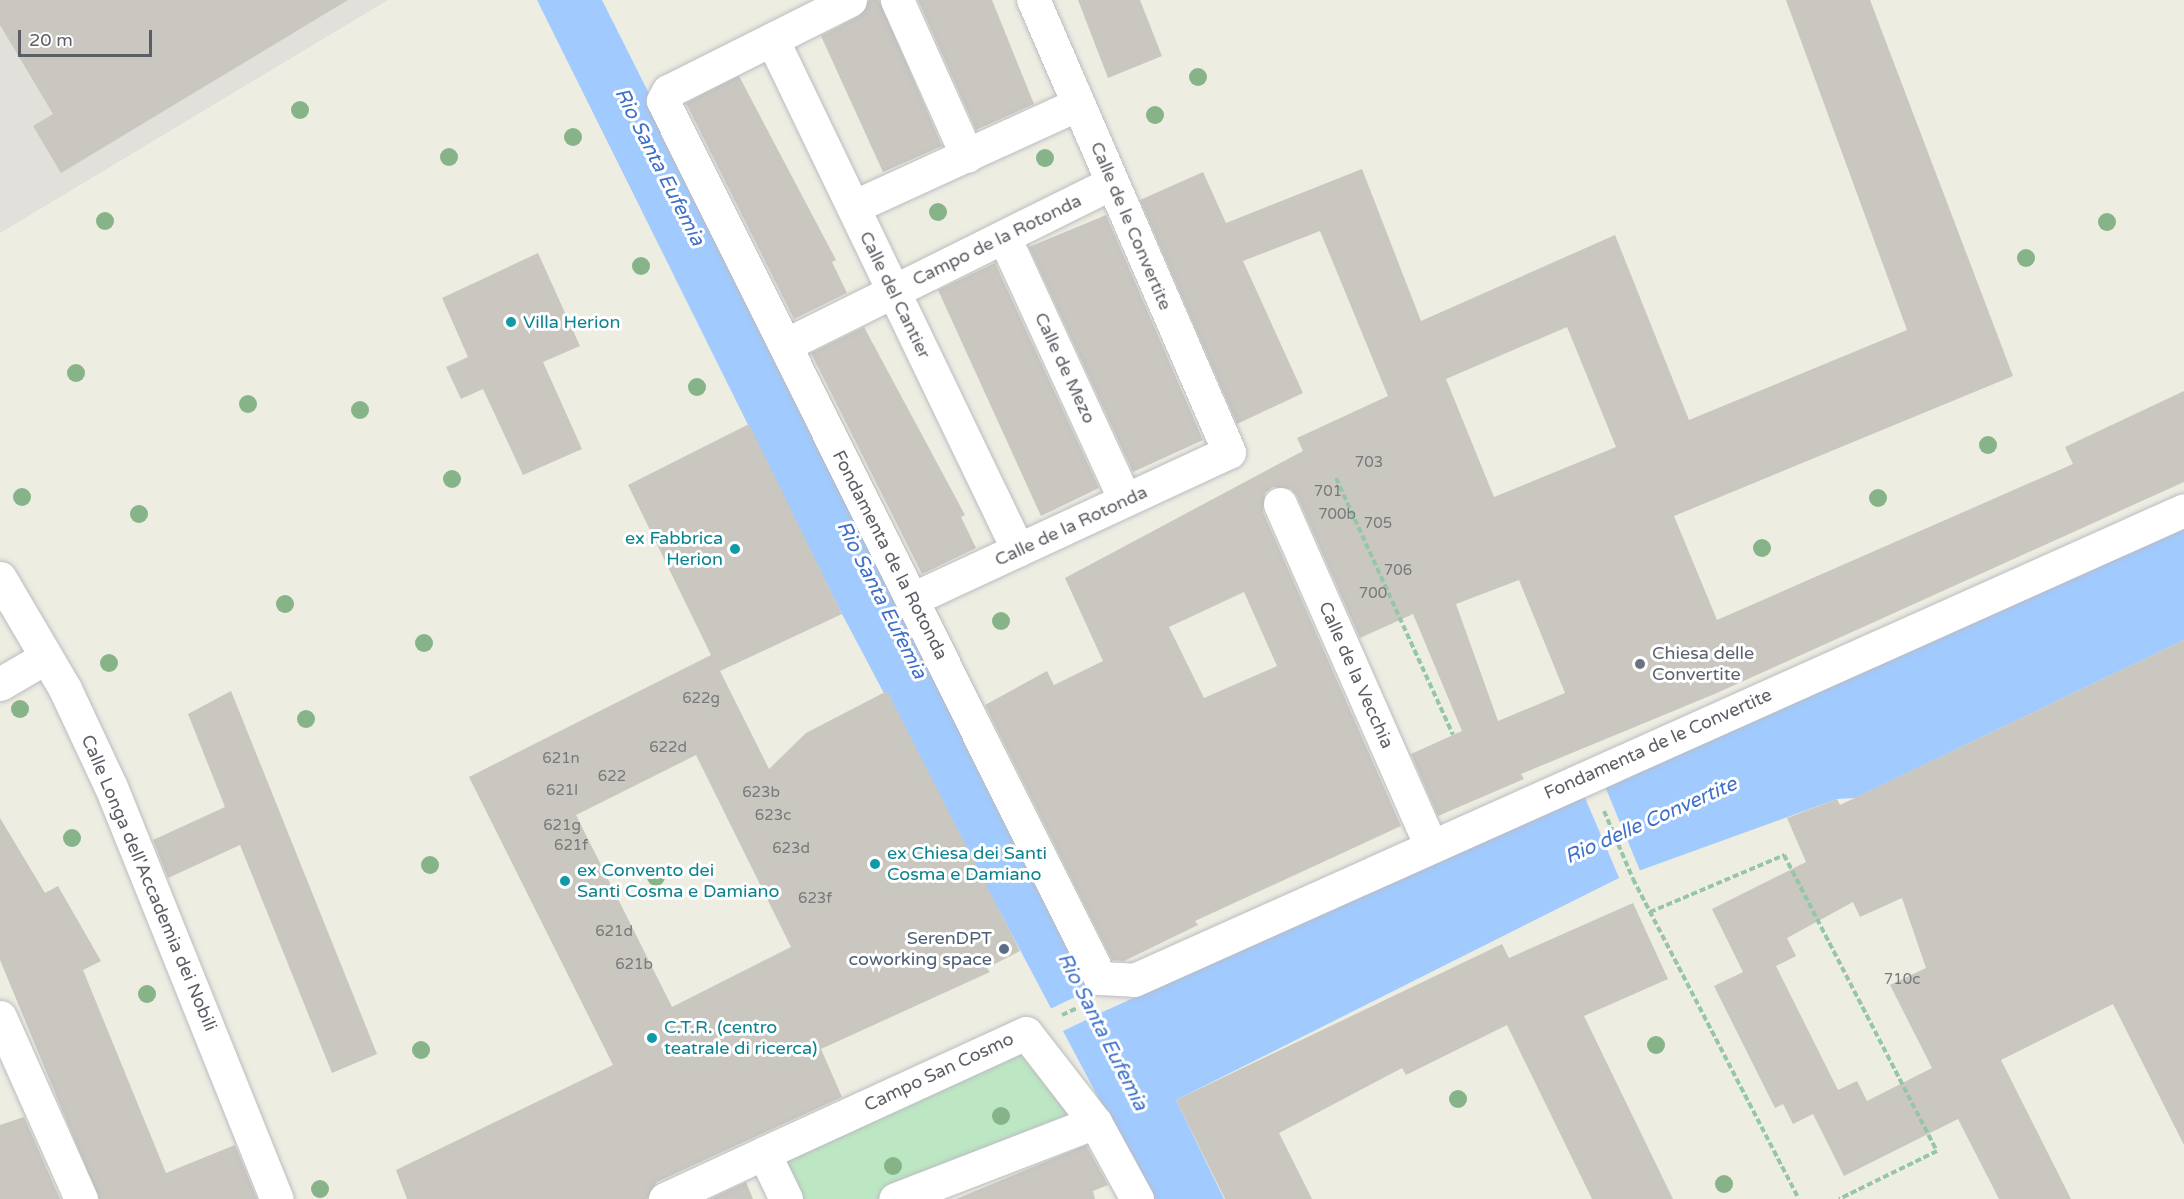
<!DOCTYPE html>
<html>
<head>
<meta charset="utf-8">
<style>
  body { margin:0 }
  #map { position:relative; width:2184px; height:1199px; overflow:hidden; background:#eeede2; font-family:"Varela Round",sans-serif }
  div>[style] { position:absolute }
  .industrial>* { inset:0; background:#e2e0da }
  .green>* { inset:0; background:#bde7c3 }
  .water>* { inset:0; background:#a1caff }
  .pier>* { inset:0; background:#eeede2 }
  .building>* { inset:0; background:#c9c7bf }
  .path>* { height:4px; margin-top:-2px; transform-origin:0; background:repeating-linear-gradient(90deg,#95c6a9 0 6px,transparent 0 9px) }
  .roads { filter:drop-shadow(0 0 2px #babcc2) drop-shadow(0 0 2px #babcc2) }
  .street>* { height:33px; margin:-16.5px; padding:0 16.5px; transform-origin:16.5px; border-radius:16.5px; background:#fff }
  .trees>* { width:18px; height:18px; margin:-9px; border-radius:50%; background:#86b488 }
  .dots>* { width:16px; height:16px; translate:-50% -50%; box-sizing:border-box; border:3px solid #fff; border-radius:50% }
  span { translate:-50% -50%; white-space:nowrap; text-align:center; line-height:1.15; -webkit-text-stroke:6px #fff; paint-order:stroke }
  .number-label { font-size:15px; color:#76787b }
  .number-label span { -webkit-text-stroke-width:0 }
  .street-label { font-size:18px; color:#5b5e64 }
  .culture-label { font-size:18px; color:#0d838f }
  .left { translate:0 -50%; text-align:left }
  .right { translate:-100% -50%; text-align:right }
  .worship-label { font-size:18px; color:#5b616d }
  .service-label { font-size:18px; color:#4e5e75 }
  .water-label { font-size:20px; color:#3e70c9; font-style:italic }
  .scale { position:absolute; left:18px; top:30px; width:134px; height:27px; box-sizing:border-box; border:3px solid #5b5e64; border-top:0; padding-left:8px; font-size:18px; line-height:21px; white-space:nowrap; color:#5b5e64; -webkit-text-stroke:4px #fff; paint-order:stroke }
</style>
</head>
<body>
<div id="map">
  <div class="industrial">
    <div style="clip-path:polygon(0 0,388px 0,0 233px)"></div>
  </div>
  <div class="green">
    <div style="clip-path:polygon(1021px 1053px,1076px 1120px,877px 1199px,794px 1199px,778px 1163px)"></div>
  </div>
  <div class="water">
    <div style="clip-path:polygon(537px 0,602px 0,1109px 1009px,2184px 528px,2184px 640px,1855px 798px,1837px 799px,1619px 878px,1176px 1100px,1224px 1199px,1152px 1199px,842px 614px)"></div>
  </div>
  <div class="pier">
    <div style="clip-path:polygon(1604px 784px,1641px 873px,1620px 880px,1583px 793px)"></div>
    <div style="clip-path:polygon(1100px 985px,1110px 1005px,1140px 994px,1059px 1033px,1046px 1011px)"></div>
  </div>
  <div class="building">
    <div style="clip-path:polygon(0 0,348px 0,61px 173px,33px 126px,53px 114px,0 25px)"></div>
    <div style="clip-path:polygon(869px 0,879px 0,942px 146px,883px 172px,821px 36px,859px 16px)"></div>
    <div style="clip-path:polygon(918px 0,992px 0,1034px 104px,976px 130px)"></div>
    <div style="clip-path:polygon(1078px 0,1140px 0,1162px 56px,1108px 78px)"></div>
    <div style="clip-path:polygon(evenodd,1786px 0,1870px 0,2013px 376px,1674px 516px,1717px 620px,2073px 464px,2065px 447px,2184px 391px,2184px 482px,1717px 693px,1521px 774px,1524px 779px,1438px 816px,1411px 754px,1462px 731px,1413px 614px,1360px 638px,1297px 496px,1291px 489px,1273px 487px,1265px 493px,1263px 512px,1401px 826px,1195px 921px,1198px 925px,1124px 961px,1112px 960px,985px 705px,1047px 671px,1054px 685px,1103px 661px,1065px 578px,1303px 451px,1297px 438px,1388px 396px,1320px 231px,1243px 261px,1303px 393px,1237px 424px,1140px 200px,1203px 172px,1226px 223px,1362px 169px,1421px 321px,1615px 235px,1689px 420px,1907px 330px,1786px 0,1567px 327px,1616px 447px,1494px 497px,1446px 379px,1567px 327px,1786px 0,1519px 580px,1565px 693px,1498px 721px,1456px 604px,1519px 580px,1786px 0,1244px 592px,1277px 666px,1204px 698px,1169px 627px,1244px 592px)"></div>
    <div style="clip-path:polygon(739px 76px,836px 260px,832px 262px,847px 293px,794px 319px,686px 103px)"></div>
    <div style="clip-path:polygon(1106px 215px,1203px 440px,1133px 472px,1029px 247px)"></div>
    <div style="clip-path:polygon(538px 253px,580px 346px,543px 362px,582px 449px,523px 475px,483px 389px,461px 399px,446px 367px,468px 357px,442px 298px)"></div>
    <div style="clip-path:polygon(995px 263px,1099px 488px,1041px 516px,938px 290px)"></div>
    <div style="clip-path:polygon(864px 327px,965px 515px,961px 517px,976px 548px,922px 574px,811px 353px)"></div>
    <div style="clip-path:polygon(evenodd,749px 424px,842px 614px,720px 671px,769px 769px,806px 733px,887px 691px,1020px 951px,987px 968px,990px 972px,821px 1049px,842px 1097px,657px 1182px,647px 1199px,407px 1199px,396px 1170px,613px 1065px,469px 777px,711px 655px,628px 485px,749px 424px,696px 755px,791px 947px,672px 1007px,576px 815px,696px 755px)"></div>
    <div style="clip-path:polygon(evenodd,2184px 640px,2184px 1145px,2113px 1004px,2001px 1060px,2071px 1199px,1999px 1199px,1958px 1119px,1844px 1176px,1813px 1114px,1793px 1124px,1783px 1104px,1775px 1108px,1714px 986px,1743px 972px,1712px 909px,1806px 862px,1787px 818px,1837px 799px,1840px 805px,2184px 640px,1902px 898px,1926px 968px,1890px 985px,1932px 1068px,1867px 1101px,1857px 1081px,1838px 1090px,1776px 966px,1796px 956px,1787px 938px,1853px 902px,1860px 917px,1902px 898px)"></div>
    <div style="clip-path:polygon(231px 691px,377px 1054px,332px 1073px,240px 845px,168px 878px,153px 840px,225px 807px,188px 714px)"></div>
    <div style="clip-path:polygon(0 818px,45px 893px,58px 886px,101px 961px,83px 970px,166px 1173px,235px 1145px,257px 1199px,99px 1199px,0 960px)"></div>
    <div style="clip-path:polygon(1633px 903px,1668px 979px,1584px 1016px,1673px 1199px,1592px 1199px,1507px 1025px,1406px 1075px,1402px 1068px,1279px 1133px,1312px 1199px,1225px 1199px,1176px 1100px,1502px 944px,1509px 958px)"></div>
    <div style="clip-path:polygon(24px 1117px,60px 1199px,0 1199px,0 1125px)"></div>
    <div style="clip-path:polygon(1086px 1145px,1108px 1185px,1093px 1191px,1095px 1199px,956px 1199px)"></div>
    <div style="clip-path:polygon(746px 1182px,753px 1199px,710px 1199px)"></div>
  </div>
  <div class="path">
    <div style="left:1336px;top:478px;width:282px;rotate:65.5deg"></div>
    <div style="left:1604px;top:811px;width:74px;rotate:66.9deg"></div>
    <div style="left:1633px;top:879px;width:360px;rotate:62.6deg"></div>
    <div style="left:1650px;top:912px;width:146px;rotate:-23deg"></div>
    <div style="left:1784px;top:855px;width:333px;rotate:62.7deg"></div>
    <div style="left:1937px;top:1151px;width:109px;rotate:153.9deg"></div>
    <div style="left:1062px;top:1015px;width:17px;rotate:-25deg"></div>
  </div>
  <div class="roads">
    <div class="street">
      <div style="left:850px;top:0;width:203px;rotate:153.4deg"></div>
      <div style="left:668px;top:91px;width:11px;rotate:117deg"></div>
      <div style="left:663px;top:101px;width:980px;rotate:63.51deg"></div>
      <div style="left:1100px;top:978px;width:34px;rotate:3deg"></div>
      <div style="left:1134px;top:980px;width:1150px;rotate:-24.11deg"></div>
      <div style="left:897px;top:0;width:171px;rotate:65.8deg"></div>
      <div style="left:772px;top:39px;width:567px;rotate:64.29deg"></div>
      <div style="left:853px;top:207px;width:247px;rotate:-24.6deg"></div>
      <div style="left:1004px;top:237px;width:289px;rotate:65.3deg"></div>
      <div style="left:785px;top:345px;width:365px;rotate:-26.4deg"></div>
      <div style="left:1280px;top:504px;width:374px;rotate:66.2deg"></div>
      <div style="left:0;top:578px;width:129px;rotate:59.6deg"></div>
      <div style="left:65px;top:689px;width:108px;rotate:64.9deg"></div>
      <div style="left:111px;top:787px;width:444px;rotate:68.1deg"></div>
      <div style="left:912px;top:599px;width:349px;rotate:-24.9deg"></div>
      <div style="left:1229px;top:452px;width:493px;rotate:-113.4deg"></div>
      <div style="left:0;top:684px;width:53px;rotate:-30.4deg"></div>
      <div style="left:0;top:1017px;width:199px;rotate:66deg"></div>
      <div style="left:1095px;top:1122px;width:88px;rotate:61.4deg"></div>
      <div style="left:665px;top:1199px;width:109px;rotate:-24.9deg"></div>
      <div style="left:786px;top:1199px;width:51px;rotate:-115.6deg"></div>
      <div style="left:764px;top:1153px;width:288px;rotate:-24.6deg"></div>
      <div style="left:1026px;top:1033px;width:113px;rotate:52.2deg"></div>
      <div style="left:1095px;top:1122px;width:214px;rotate:158.9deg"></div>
    </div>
  </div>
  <div class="trees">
    <div style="left:1198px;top:77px"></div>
    <div style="left:300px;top:110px"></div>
    <div style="left:1155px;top:115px"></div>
    <div style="left:573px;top:137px"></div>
    <div style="left:449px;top:157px"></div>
    <div style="left:1045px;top:158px"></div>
    <div style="left:938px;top:212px"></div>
    <div style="left:105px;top:221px"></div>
    <div style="left:2107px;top:222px"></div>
    <div style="left:2026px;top:258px"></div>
    <div style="left:641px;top:266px"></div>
    <div style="left:76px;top:373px"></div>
    <div style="left:697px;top:387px"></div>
    <div style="left:248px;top:404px"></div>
    <div style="left:360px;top:410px"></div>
    <div style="left:1988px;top:445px"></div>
    <div style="left:452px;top:479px"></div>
    <div style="left:22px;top:497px"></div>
    <div style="left:1878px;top:498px"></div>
    <div style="left:139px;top:514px"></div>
    <div style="left:1762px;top:548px"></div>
    <div style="left:285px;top:604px"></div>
    <div style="left:1001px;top:621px"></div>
    <div style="left:424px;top:643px"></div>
    <div style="left:109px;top:663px"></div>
    <div style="left:20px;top:709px"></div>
    <div style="left:306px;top:719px"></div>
    <div style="left:72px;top:838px"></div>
    <div style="left:430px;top:865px"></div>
    <div style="left:656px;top:877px"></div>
    <div style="left:147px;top:994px"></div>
    <div style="left:1656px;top:1045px"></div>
    <div style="left:421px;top:1050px"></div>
    <div style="left:1458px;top:1099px"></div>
    <div style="left:1001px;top:1116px"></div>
    <div style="left:893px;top:1166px"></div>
    <div style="left:1724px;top:1184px"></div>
    <div style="left:320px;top:1189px"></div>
  </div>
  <div class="dots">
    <div style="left:511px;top:322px;background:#0f9aa8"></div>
    <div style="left:735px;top:549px;background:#0f9aa8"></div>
    <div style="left:1640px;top:664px;background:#6b7280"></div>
    <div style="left:875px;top:864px;background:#0f9aa8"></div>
    <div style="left:565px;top:881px;background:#0f9aa8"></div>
    <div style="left:1004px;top:949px;background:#5c6f8a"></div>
    <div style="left:652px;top:1038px;background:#0f9aa8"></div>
  </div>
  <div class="number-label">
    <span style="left:1369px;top:463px">703</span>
    <span style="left:1328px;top:492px">701</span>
    <span style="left:1337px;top:515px">700b</span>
    <span style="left:1378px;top:524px">705</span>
    <span style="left:1398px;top:571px">706</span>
    <span style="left:1373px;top:594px">700</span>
    <span style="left:701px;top:699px">622g</span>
    <span style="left:668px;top:748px">622d</span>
    <span style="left:561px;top:759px">621n</span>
    <span style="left:612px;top:777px">622</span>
    <span style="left:562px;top:791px">621l</span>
    <span style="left:761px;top:793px">623b</span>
    <span style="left:773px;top:816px">623c</span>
    <span style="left:562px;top:826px">621g</span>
    <span style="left:571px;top:846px">621f</span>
    <span style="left:791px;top:849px">623d</span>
    <span style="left:815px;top:899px">623f</span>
    <span style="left:614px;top:932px">621d</span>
    <span style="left:634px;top:965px">621b</span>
    <span style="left:1902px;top:980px">710c</span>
  </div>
  <div class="street-label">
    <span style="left:1131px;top:226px;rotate:67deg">Calle de le Convertite</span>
    <span style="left:997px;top:240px;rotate:-26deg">Campo de la Rotonda</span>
    <span style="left:895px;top:295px;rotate:64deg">Calle del Cantier</span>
    <span style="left:1065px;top:368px;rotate:65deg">Calle de Mezo</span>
    <span style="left:1071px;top:526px;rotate:-25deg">Calle de la Rotonda</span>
    <span style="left:890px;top:555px;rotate:63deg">Fondamenta de la Rotonda</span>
    <span style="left:1356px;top:675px;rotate:66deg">Calle de la Vecchia</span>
    <span style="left:1658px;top:744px;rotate:-24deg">Fondamenta de le Convertite</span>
    <span style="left:149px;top:883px;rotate:67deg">Calle Longa dell'Accademia dei Nobili</span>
    <span style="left:939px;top:1072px;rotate:-25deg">Campo San Cosmo</span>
  </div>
  <div class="culture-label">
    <span class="left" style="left:523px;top:322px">Villa Herion</span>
    <span class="right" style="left:723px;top:549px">ex Fabbrica<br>Herion</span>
    <span class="left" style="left:887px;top:864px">ex Chiesa dei Santi<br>Cosma e Damiano</span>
    <span class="left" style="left:577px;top:881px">ex Convento dei<br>Santi Cosma e Damiano</span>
    <span class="left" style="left:664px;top:1038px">C.T.R. (centro<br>teatrale di ricerca)</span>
  </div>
  <div class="worship-label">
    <span class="left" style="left:1652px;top:664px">Chiesa delle<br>Convertite</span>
  </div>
  <div class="service-label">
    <span class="right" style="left:992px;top:949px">SerenDPT<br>coworking space</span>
  </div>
  <div class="water-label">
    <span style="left:659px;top:167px;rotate:63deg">Rio Santa Eufemia</span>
    <span style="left:881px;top:600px;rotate:63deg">Rio Santa Eufemia</span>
    <span style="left:1651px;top:821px;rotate:-24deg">Rio delle Convertite</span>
    <span style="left:1102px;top:1032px;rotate:63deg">Rio Santa Eufemia</span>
  </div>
  <div class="scale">20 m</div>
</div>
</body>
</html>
